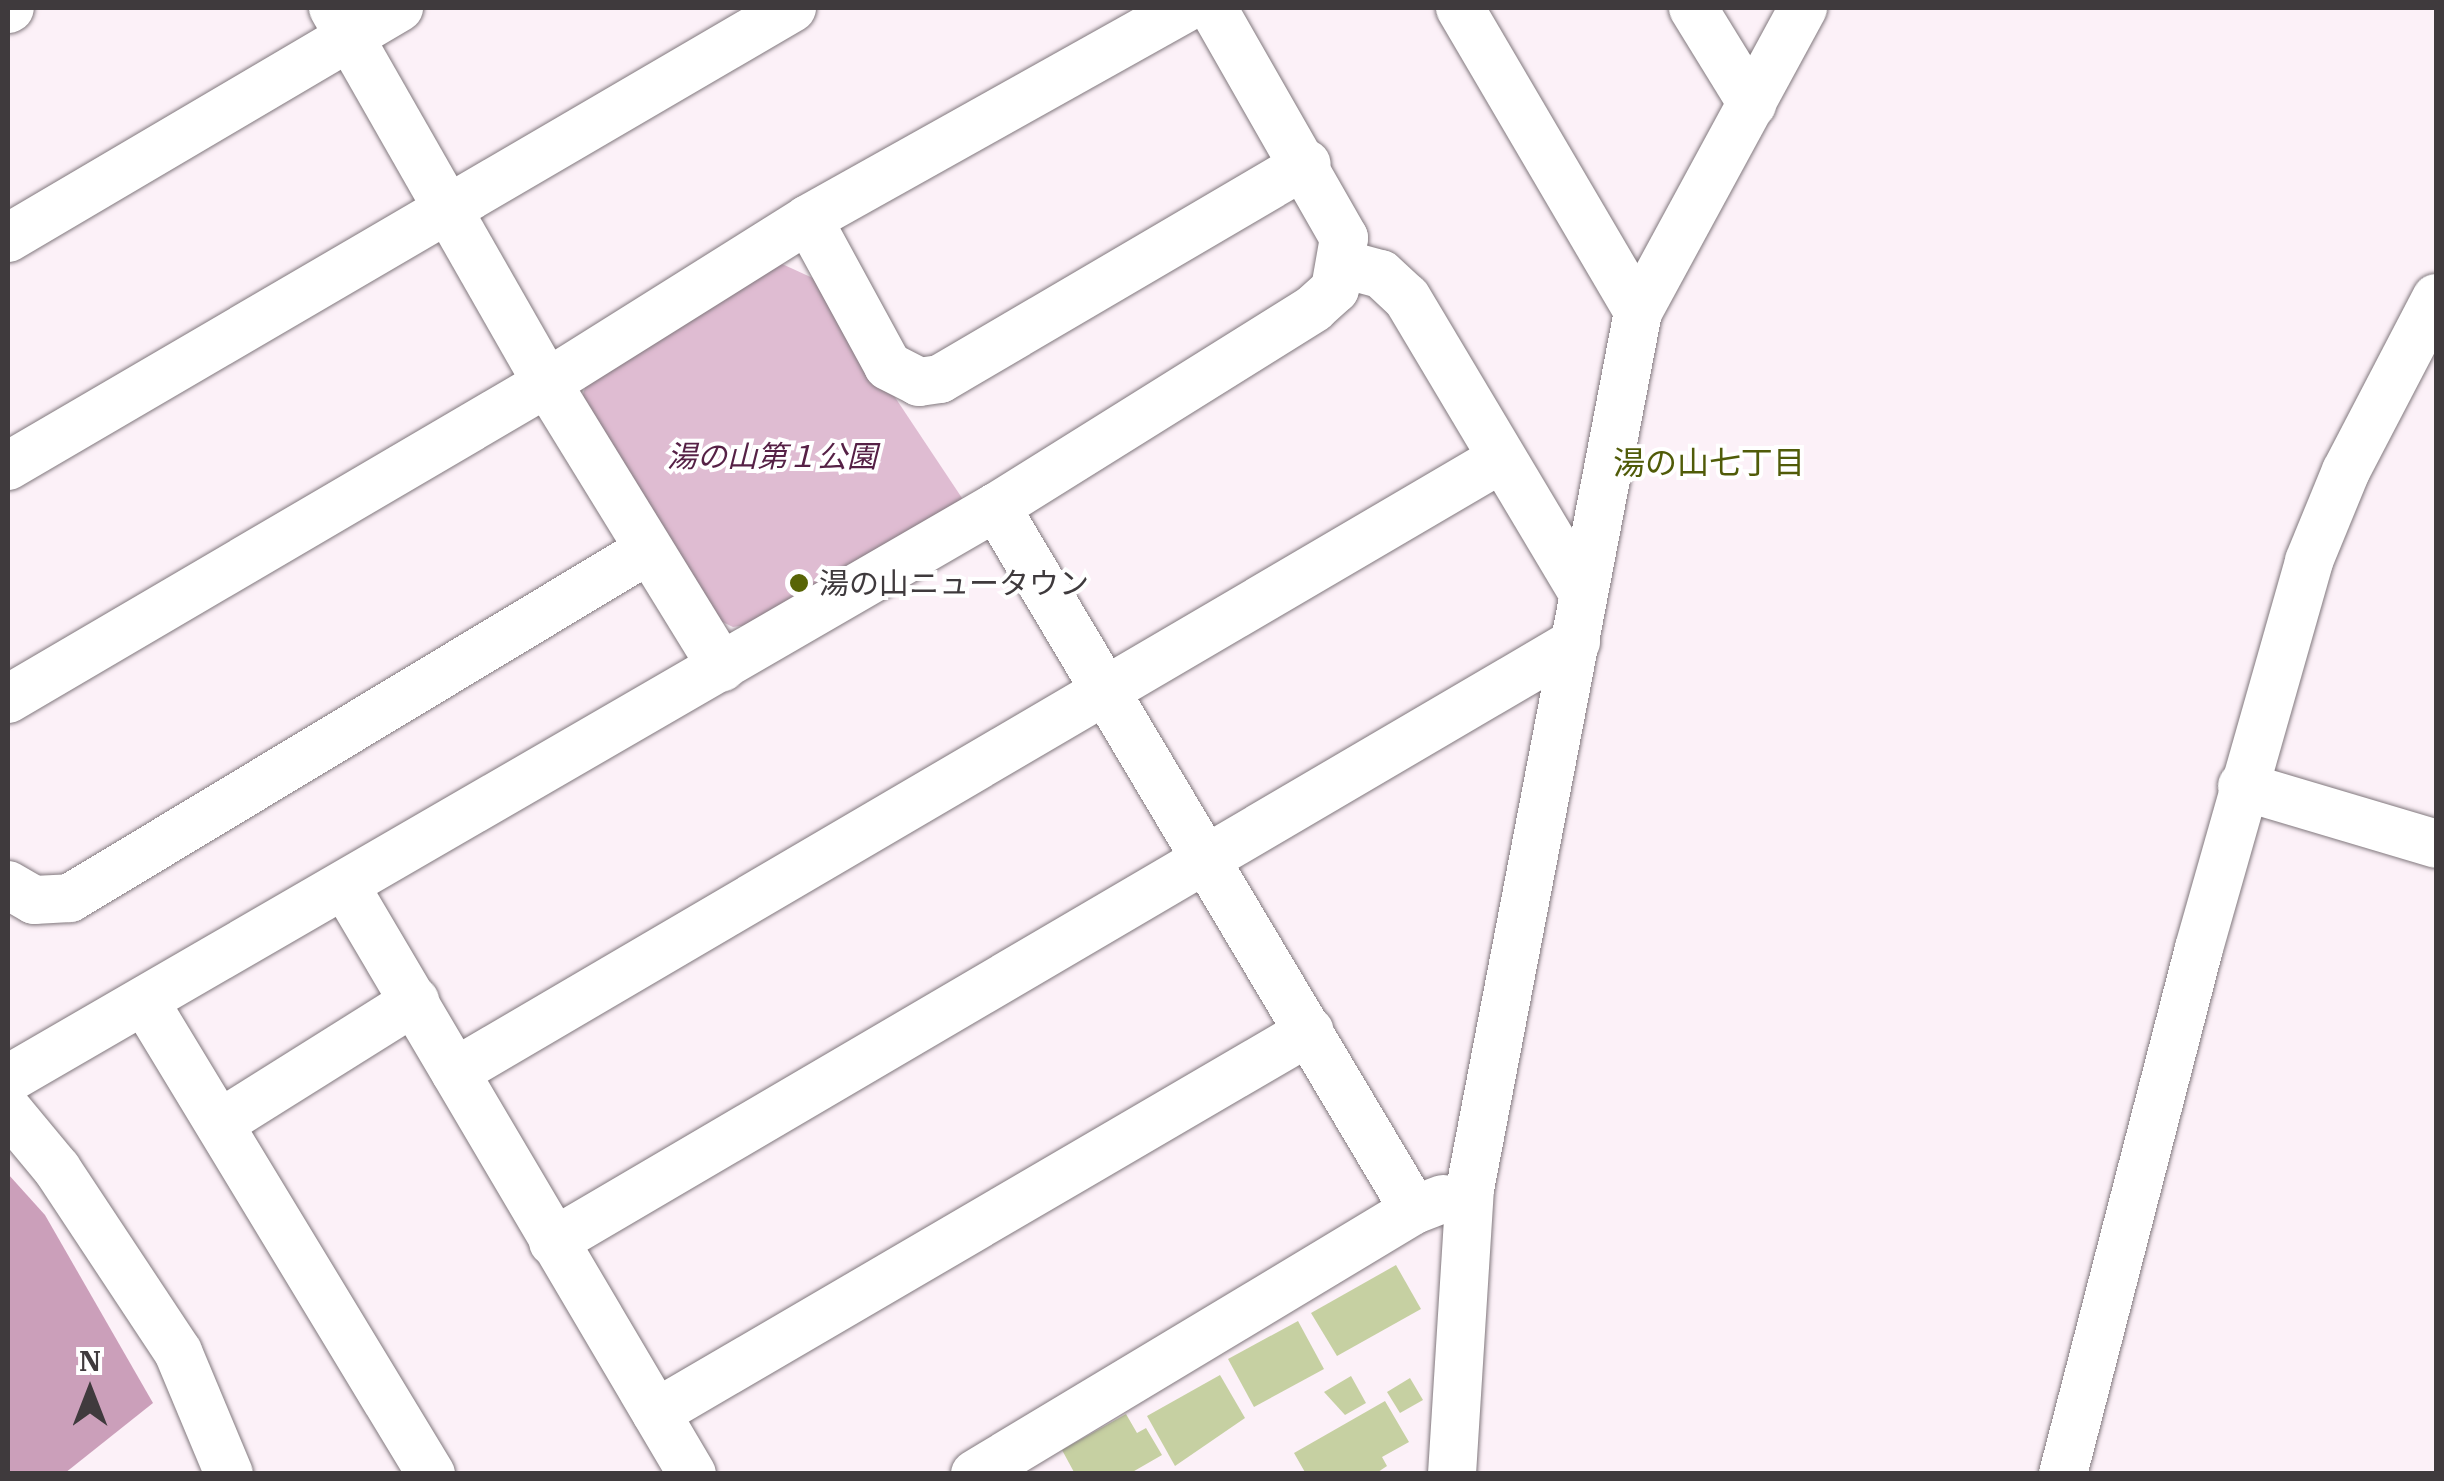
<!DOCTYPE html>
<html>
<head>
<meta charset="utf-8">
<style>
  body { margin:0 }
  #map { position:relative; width:2444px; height:1481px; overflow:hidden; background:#fcf1f8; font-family:"IBM Plex Serif","Noto Sans JP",serif }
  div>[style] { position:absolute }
  .green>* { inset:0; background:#dfbcd2 }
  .forest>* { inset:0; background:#cb9fba }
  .building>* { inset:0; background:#c6d0a2 }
  .roads { filter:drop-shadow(0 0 2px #81787d) drop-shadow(0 0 2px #81787d) }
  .minor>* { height:48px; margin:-24px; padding:0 24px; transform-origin:24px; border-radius:24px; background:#fff }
  .dots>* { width:28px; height:28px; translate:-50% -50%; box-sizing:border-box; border:5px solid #fff; border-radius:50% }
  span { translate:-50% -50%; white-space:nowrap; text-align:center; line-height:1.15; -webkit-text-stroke:8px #fff; paint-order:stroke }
  .park-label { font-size:30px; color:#562146; font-style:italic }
  .poi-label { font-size:30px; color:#3f3a3d }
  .left { translate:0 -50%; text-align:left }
  .neighbourhood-label { font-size:32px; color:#505b08 }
  .frame { position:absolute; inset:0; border:10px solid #3f3a3d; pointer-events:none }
  .north { position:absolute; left:40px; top:1341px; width:100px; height:100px; -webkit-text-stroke:8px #fff; paint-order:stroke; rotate:0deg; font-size:28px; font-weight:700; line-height:40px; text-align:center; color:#3f3a3d }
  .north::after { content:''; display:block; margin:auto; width:35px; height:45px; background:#3f3a3d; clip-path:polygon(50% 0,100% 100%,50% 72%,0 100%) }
</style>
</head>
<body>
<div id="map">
  <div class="green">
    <div style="clip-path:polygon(780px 263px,817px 280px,964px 501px,755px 624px,733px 627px,712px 617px,582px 398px,589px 374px)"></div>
  </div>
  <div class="forest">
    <div style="clip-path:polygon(8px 1174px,45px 1215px,153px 1403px,65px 1473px,8px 1473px)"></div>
  </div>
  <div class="building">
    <div style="clip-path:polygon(1396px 1265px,1421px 1309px,1337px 1356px,1311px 1313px)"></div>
    <div style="clip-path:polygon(1298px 1321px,1324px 1369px,1254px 1407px,1228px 1359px)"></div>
    <div style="clip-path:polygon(1220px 1375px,1245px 1418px,1175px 1466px,1147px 1416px)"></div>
    <div style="clip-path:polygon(1351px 1376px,1366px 1403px,1345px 1415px,1324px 1392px)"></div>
    <div style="clip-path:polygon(1410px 1378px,1423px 1400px,1400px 1413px,1387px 1392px)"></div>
    <div style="clip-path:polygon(1385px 1401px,1409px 1442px,1382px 1457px,1387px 1466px,1375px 1474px,1306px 1474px,1294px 1453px)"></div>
    <div style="clip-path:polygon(1126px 1414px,1137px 1433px,1146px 1428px,1162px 1455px,1129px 1474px,1075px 1474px,1062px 1450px)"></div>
  </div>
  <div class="roads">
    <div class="minor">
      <div style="left:333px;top:8px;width:432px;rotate:60.3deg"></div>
      <div style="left:547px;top:383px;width:334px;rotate:58.4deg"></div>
      <div style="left:1460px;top:8px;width:352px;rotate:59.6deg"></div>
      <div style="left:1693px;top:8px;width:113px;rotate:58.4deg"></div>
      <div style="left:8px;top:9px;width:2px;rotate:-27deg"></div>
      <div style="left:808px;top:219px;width:167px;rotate:61.4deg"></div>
      <div style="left:888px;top:366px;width:35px;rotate:27deg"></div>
      <div style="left:919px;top:382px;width:21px;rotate:-8deg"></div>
      <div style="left:940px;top:379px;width:425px;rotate:-30.4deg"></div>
      <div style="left:8px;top:238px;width:454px;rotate:-30.5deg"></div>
      <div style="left:1343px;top:264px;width:39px;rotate:15deg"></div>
      <div style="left:1381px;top:274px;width:35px;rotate:43deg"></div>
      <div style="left:1407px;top:298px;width:340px;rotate:59.2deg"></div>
      <div style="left:8px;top:466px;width:908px;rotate:-30.29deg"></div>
      <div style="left:996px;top:507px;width:818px;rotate:59.26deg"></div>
      <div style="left:8px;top:699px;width:625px;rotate:-30.38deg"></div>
      <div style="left:547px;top:383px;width:308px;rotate:-32.1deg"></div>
      <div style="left:808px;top:219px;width:432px;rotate:-29.2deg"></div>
      <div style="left:2242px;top:786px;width:202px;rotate:16.6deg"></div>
      <div style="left:8px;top:885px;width:30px;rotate:30deg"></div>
      <div style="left:34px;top:900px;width:36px;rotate:-3deg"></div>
      <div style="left:70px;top:898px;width:675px;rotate:-31.05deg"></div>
      <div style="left:347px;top:889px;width:679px;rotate:59.47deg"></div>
      <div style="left:145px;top:1002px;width:552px;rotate:58.79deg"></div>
      <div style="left:455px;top:1072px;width:1210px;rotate:-30.38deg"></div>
      <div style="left:8px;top:1079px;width:1142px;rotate:-30.07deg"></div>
      <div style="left:996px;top:507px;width:375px;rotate:-32deg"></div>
      <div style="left:1314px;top:308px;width:28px;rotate:-42deg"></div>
      <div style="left:1335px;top:289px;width:52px;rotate:-80deg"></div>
      <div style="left:1344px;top:238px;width:265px;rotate:-119.7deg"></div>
      <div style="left:8px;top:1110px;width:77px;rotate:50.3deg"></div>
      <div style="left:57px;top:1169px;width:219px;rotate:56.5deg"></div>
      <div style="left:178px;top:1352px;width:132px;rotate:67.3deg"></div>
      <div style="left:222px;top:1122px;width:228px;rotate:-32.1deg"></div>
      <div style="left:553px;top:1242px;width:1186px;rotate:-30.39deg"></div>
      <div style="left:656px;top:1413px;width:757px;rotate:-30.29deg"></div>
      <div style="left:975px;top:1474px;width:512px;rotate:-31.02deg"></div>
      <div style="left:1414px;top:1210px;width:31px;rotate:-21deg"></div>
      <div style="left:1452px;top:1474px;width:286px;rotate:-86.4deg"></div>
      <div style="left:1470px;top:1189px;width:893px;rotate:-79.16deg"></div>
      <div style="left:1638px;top:312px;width:346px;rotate:-61.5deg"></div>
      <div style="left:2063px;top:1474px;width:543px;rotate:-75.5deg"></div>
      <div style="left:2199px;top:948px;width:402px;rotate:-74.1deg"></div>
      <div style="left:2309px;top:561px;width:97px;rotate:-67.7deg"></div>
      <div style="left:2346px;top:471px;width:195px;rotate:-62.5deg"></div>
    </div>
  </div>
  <div class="dots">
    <div style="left:799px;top:583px;background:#586406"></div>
  </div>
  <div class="park-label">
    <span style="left:772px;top:456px">湯の山第１公園</span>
  </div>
  <div class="poi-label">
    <span class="left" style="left:819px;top:583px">湯の山ニュータウン</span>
  </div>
  <div class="neighbourhood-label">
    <span style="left:1709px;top:462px">湯の山七丁目</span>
  </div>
  <div class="frame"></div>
  <div class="north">N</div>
</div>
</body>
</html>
